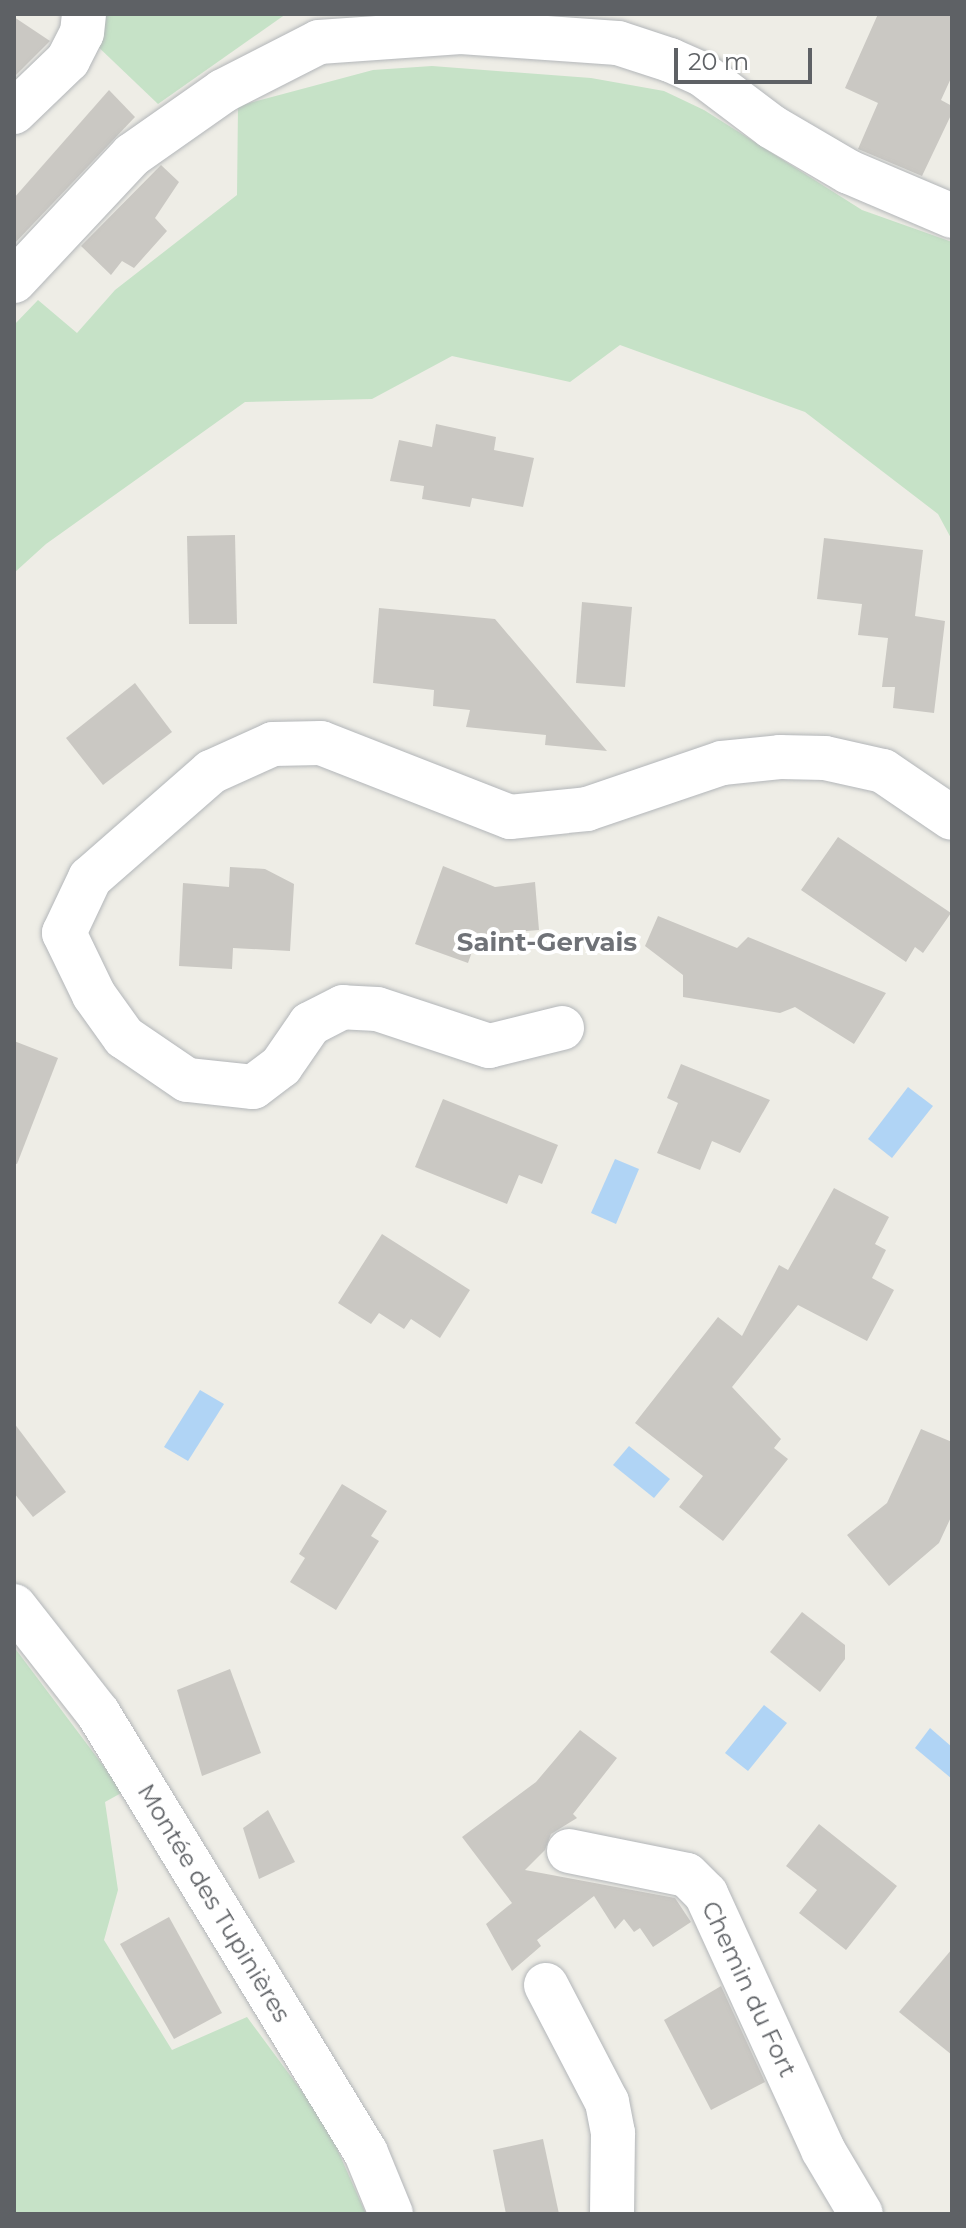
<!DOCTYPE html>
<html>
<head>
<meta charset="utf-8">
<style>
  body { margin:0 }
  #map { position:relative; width:966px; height:2228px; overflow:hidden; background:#eeede6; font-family:Montserrat,sans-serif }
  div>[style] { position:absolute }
  .green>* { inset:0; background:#c6e2c7 }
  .water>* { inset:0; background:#b0d4f5 }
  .building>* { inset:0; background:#cac8c3 }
  .roads { filter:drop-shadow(0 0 2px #b3b6b9) drop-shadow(0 0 2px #b3b6b9) }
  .minor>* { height:44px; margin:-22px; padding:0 22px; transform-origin:22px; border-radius:22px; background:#fff }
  span { translate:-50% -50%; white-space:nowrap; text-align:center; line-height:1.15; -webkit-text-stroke:8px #fff; paint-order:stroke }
  .street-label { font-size:24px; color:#5e6165 }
  .neighbourhood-label { font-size:26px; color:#6f7277; font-weight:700 }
  .frame { position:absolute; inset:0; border:16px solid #5e6165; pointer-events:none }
  .scale { position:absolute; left:674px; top:48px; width:138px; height:36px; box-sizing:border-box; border:4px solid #5e6165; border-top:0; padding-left:10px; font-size:24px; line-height:28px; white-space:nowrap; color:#5e6165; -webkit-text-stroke:6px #fff; paint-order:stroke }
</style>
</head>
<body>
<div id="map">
  <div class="green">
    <div style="clip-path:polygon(102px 14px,286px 14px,158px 104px,91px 40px)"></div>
    <div style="clip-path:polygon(432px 66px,591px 78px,664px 91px,704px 110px,862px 210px,952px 242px,952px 540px,938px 514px,805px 412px,620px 345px,570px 382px,452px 356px,372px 399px,245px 402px,46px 544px,14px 573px,14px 325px,38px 300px,77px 333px,115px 290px,237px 195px,238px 106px,373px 70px)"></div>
    <div style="clip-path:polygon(14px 1647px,123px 1792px,105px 1802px,118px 1890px,104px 1940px,172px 2050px,247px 2017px,326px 2124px,366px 2214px,14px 2214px)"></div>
  </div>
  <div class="water">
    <div style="clip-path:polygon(908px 1087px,933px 1106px,892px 1158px,868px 1139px)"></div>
    <div style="clip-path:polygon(615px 1159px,639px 1169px,616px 1224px,591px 1213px)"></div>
    <div style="clip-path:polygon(200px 1390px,224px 1404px,188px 1461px,164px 1447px)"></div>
    <div style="clip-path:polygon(629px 1446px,670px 1479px,654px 1498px,613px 1465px)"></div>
    <div style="clip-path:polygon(764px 1705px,787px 1723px,748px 1771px,725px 1753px)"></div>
    <div style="clip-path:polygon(930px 1728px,952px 1747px,952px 1779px,915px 1748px)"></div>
  </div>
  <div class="building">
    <div style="clip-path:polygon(878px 14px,952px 14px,952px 76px,941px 100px,952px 106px,952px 113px,922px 176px,858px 149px,878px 103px,845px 88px)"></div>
    <div style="clip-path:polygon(14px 17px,50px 41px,14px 77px)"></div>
    <div style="clip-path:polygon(109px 90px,135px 117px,14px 244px,14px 198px)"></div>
    <div style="clip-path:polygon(161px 165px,179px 182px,155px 218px,167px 231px,134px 268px,122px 261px,111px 275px,81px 246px)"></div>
    <div style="clip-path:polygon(436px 424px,496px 437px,494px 450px,534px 458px,523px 507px,472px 498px,470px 507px,422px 499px,424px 486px,390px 481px,399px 440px,432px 447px)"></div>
    <div style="clip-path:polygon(235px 535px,237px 624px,189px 624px,187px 536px)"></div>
    <div style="clip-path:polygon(824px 538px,923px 550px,915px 616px,945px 621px,934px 713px,893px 708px,895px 687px,882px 687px,888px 638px,858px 635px,862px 604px,817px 599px)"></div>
    <div style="clip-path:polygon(582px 602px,632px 607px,625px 687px,576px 683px)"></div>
    <div style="clip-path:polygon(379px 608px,495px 619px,607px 751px,545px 745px,546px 735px,466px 727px,470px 710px,433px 706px,434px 690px,373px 683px)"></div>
    <div style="clip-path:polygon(135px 683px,172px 732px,103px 785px,66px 738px)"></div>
    <div style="clip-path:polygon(838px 837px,951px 913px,923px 953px,915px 947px,906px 962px,801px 890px)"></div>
    <div style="clip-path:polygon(443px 866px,495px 887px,535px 882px,539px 930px,478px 935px,468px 963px,415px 944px)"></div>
    <div style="clip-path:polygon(230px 867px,265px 869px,294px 884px,290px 951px,233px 948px,232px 969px,179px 966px,183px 883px,229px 887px)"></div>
    <div style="clip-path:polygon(658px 916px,737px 948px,748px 937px,886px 993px,854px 1044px,795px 1007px,780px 1013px,683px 997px,683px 975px,645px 946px)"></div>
    <div style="clip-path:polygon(14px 1041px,58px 1058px,17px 1164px,14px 1163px)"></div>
    <div style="clip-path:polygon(681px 1064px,770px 1100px,740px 1153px,712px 1141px,700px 1170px,657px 1153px,678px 1103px,667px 1098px)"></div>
    <div style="clip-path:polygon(443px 1099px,558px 1145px,542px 1184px,519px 1175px,507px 1204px,415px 1167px)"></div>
    <div style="clip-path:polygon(834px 1188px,889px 1217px,875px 1244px,886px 1250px,872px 1278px,894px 1290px,867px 1341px,798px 1305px,732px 1387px,781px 1439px,774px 1448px,788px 1459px,723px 1541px,679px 1507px,703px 1476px,635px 1423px,718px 1317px,742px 1336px,779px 1265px,788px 1270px)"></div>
    <div style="clip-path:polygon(382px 1234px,470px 1290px,440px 1338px,411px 1319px,404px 1329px,379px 1313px,371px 1324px,338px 1303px)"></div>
    <div style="clip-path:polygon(14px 1423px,66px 1492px,33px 1517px,14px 1493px)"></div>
    <div style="clip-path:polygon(921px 1429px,952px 1442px,952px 1515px,939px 1543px,889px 1586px,847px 1535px,887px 1503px)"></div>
    <div style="clip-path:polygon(342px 1484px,387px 1511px,371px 1536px,379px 1541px,336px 1610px,290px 1582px,305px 1558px,299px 1554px)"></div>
    <div style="clip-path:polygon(802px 1612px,845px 1645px,845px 1659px,820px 1692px,770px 1652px)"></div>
    <div style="clip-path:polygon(230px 1669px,261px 1753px,202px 1776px,177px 1690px)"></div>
    <div style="clip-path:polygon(580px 1730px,617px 1758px,573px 1814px,577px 1818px,551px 1834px,545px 1850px,525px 1870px,675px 1898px,691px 1922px,653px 1947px,640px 1928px,634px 1932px,624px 1919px,615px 1929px,594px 1896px,537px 1940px,541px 1946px,512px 1971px,486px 1924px,512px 1903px,462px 1837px,536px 1782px)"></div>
    <div style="clip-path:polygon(268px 1810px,295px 1862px,259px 1879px,243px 1828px)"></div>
    <div style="clip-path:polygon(819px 1824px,897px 1886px,846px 1950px,799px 1913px,817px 1890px,786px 1866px)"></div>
    <div style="clip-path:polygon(169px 1917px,222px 2013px,174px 2039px,120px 1944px)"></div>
    <div style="clip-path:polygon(952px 1949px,952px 2055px,899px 2012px)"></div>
    <div style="clip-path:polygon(721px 1986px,765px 2082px,711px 2110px,664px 2020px)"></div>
    <div style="clip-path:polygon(543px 2139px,559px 2214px,506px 2214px,493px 2150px)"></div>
  </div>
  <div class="roads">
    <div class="minor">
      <div style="left:14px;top:112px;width:75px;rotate:-43.9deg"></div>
      <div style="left:68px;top:60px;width:30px;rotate:-63deg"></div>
      <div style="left:82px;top:33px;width:19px;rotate:-84deg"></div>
      <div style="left:14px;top:281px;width:173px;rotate:-46.9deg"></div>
      <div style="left:132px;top:155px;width:111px;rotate:-35.1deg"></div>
      <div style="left:223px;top:91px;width:108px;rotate:-27deg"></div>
      <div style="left:319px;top:42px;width:142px;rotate:-4deg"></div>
      <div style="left:461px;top:32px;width:157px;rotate:4deg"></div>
      <div style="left:618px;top:43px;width:55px;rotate:18.1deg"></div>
      <div style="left:670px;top:60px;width:36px;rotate:24deg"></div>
      <div style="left:703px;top:75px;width:86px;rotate:37deg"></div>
      <div style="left:772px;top:127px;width:89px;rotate:30.3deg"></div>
      <div style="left:849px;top:172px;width:112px;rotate:23.1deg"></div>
      <div style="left:562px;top:1028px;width:75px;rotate:166.1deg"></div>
      <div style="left:489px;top:1046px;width:118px;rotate:-161.7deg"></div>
      <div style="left:377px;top:1009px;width:34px;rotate:-177deg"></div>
      <div style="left:343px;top:1007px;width:37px;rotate:153deg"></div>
      <div style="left:310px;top:1024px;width:51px;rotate:124.6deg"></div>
      <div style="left:281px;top:1066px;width:35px;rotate:143deg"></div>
      <div style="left:253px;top:1087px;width:66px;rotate:-173.9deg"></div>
      <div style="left:187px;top:1080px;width:76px;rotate:-145.7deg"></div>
      <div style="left:124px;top:1037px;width:52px;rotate:-125.5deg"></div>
      <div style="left:94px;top:995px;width:69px;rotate:-115.8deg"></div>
      <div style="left:64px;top:933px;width:61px;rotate:-64.7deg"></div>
      <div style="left:90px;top:878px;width:161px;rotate:-41.2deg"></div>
      <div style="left:211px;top:772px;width:68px;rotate:-24.3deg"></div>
      <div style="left:273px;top:744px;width:48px;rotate:-1.2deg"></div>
      <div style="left:321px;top:743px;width:203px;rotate:21.4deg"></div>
      <div style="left:510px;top:817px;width:77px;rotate:-5.9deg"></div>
      <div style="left:587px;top:809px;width:143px;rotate:-18.8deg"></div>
      <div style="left:722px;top:763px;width:58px;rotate:-5.9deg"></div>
      <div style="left:780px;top:757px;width:45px;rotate:1.3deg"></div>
      <div style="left:825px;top:758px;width:59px;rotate:12.6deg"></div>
      <div style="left:883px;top:771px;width:83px;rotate:34.3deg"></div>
      <div style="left:14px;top:1606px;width:136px;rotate:51.9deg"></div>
      <div style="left:98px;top:1713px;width:515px;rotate:58.65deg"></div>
      <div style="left:366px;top:2153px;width:66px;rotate:67.7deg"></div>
      <div style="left:569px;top:1851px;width:120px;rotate:11.5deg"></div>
      <div style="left:687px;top:1875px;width:27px;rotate:45deg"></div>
      <div style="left:706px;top:1894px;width:281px;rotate:65.4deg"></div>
      <div style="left:823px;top:2150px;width:74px;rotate:59.3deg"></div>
      <div style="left:546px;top:1985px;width:132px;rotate:62.5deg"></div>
      <div style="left:607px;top:2102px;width:32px;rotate:79deg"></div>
      <div style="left:613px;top:2133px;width:81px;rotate:90.7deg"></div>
    </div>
  </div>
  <div class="street-label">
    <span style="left:214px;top:1903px;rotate:59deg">Montée des Tupinières</span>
    <span style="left:749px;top:1989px;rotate:65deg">Chemin du Fort</span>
  </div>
  <div class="neighbourhood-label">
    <span style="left:547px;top:943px">Saint-Gervais</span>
  </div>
  <div class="frame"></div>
  <div class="scale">20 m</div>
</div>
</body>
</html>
